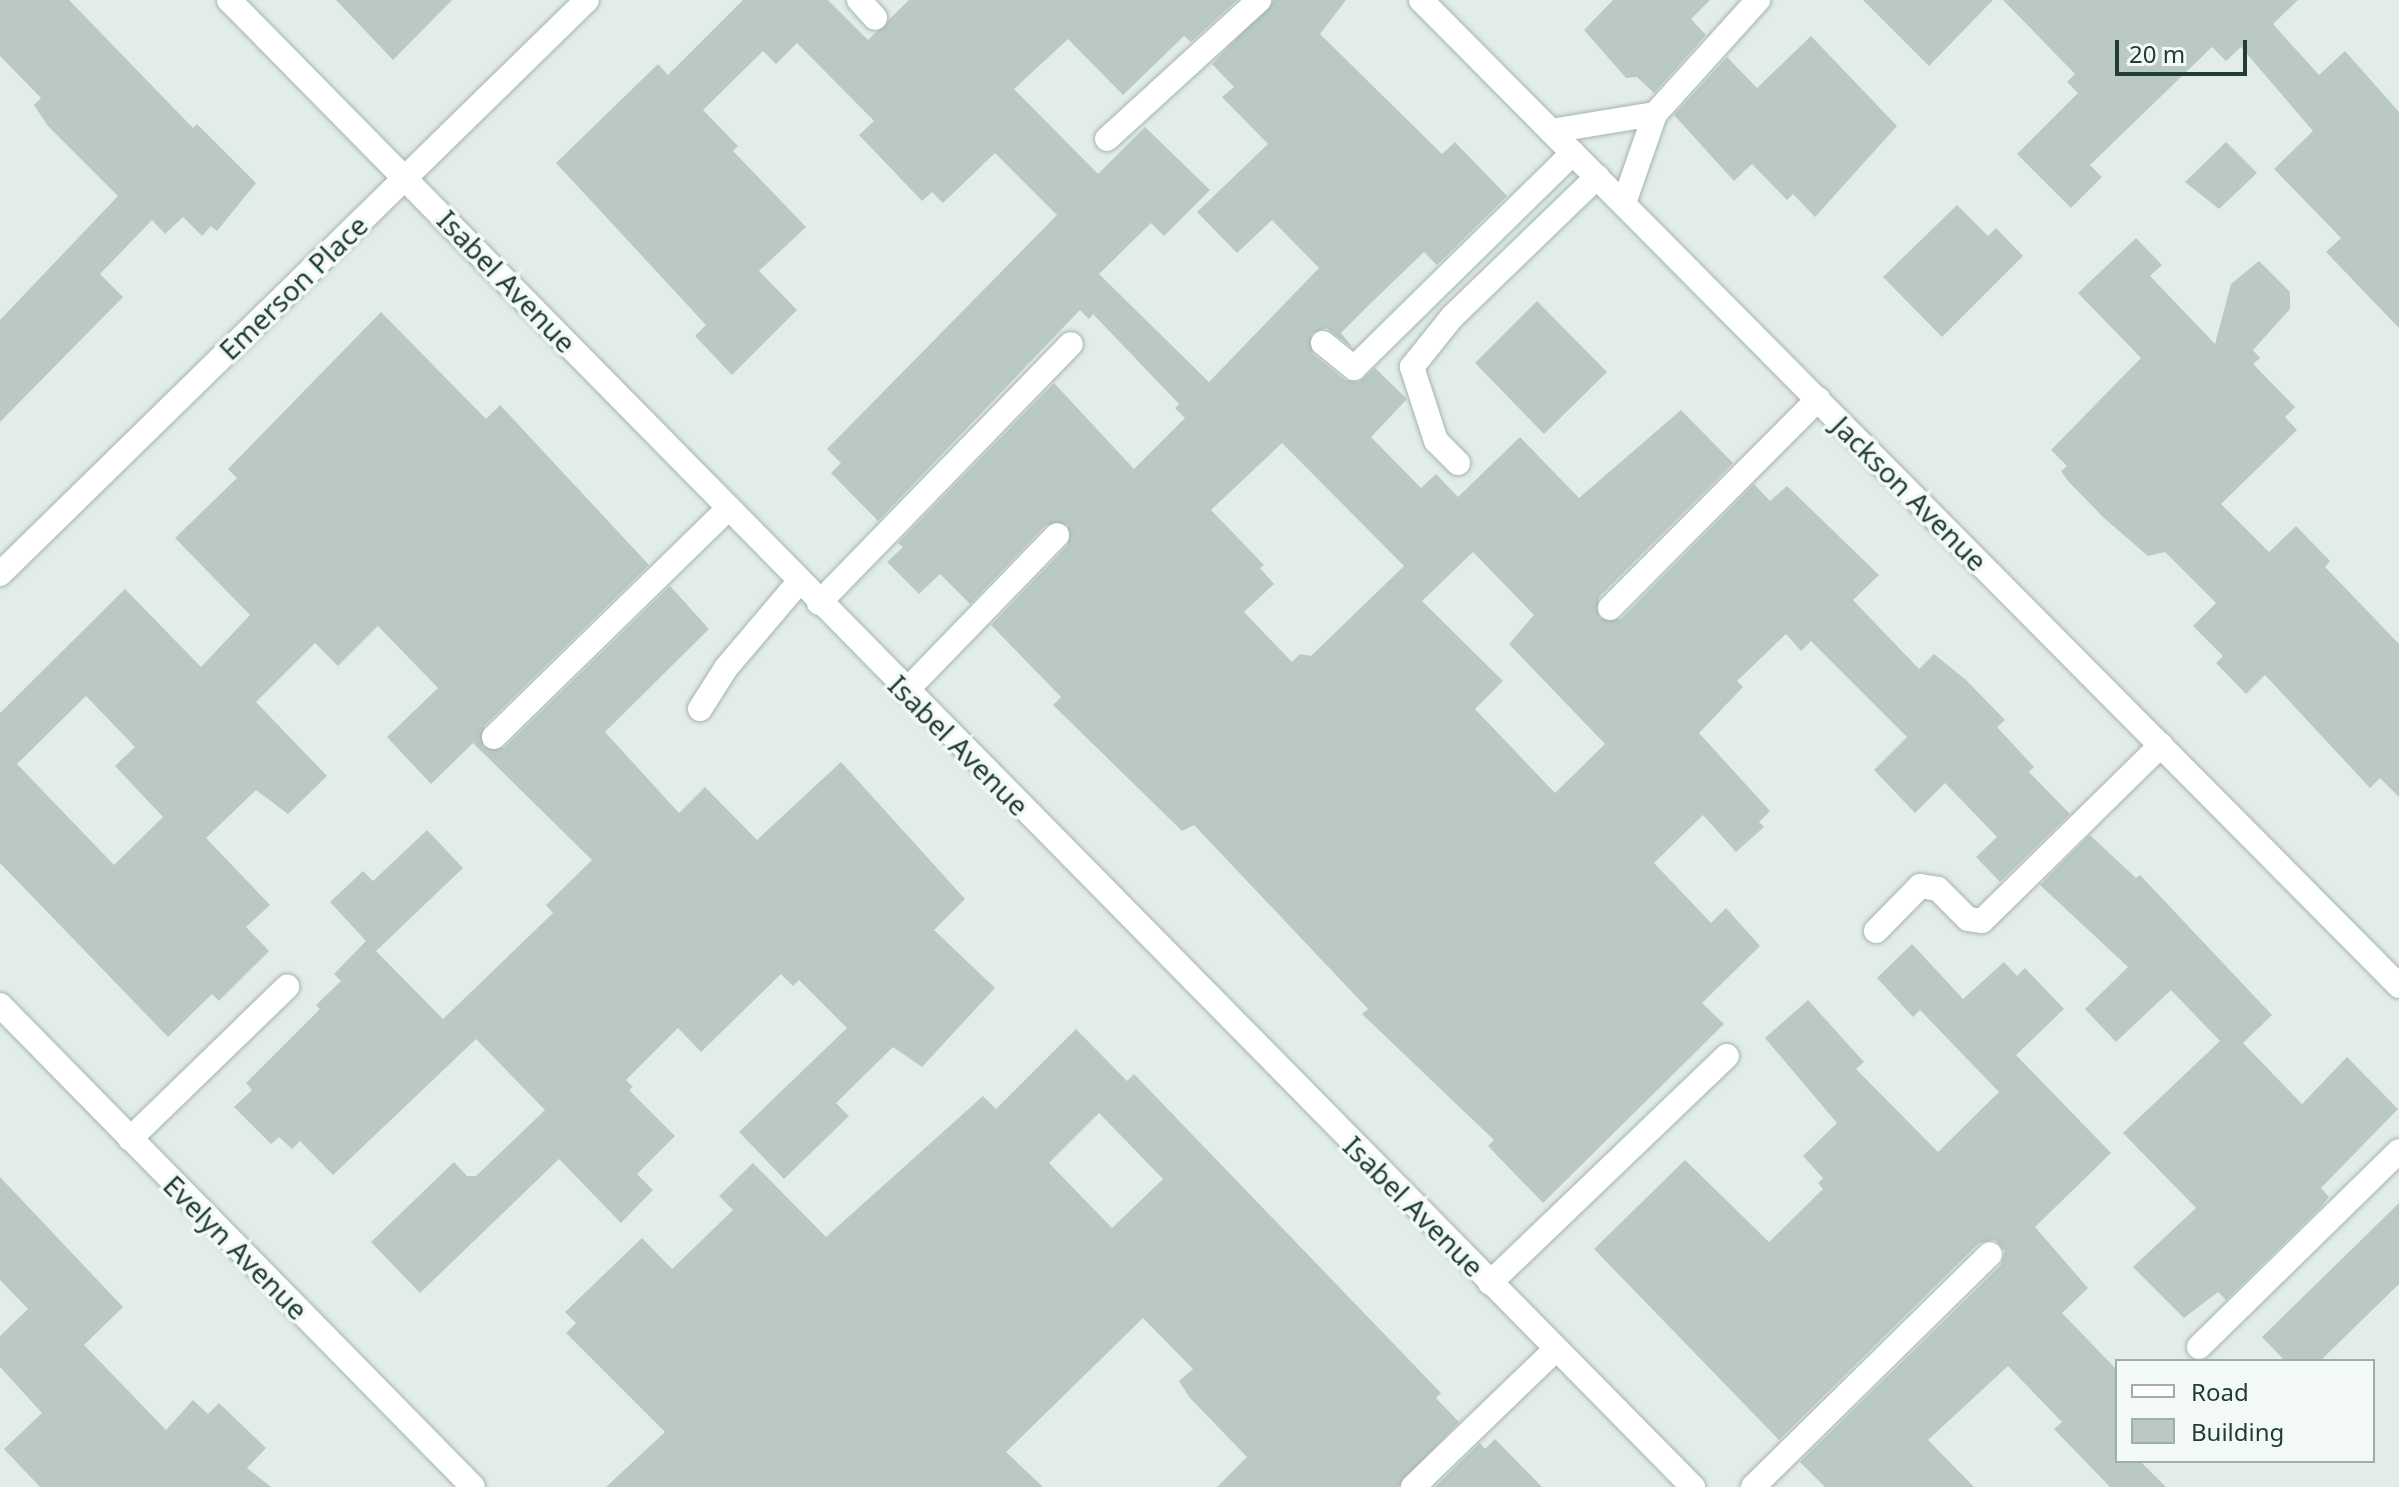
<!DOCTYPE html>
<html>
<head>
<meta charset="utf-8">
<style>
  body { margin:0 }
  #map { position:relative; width:2399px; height:1487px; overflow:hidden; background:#e2ede7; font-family:"Noto Sans",sans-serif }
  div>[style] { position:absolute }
  .building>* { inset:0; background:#bacac3 }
  .roads { filter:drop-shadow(0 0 2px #a4b5ae) drop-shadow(0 0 2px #a4b5ae) }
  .minor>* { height:24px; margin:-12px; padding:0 12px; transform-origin:12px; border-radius:12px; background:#fff }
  span { translate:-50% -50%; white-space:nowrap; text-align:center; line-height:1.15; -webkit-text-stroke:7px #f3f9f5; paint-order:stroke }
  .street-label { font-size:28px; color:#213e35 }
  .legend { position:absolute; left:2115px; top:1359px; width:260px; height:104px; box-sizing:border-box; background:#f3f9f5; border:2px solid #9faea8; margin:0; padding:10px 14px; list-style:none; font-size:24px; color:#213e35 }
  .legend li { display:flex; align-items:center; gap:16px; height:40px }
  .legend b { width:40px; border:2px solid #9faea8 }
  .scale { position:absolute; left:2115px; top:40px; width:132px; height:36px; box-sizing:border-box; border:4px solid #213e35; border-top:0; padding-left:10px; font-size:24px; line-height:28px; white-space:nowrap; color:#213e35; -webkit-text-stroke:6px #f3f9f5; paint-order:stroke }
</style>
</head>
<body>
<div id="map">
  <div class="building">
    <div style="clip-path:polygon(0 0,69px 0,193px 128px,197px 124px,256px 183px,217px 231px,211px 226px,202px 236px,183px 217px,165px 234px,152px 220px,100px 274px,123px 297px,0 422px,0 320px,118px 196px,48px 126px,34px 105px,41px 98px,0 56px)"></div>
    <div style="clip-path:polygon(336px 0,452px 0,393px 60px)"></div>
    <div style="clip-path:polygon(evenodd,743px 0,828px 0,868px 40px,909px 0,1237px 0,1191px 42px,1184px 36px,1123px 95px,1068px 39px,1014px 89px,1098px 174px,1145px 127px,1210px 190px,1164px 236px,1151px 223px,1099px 274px,1209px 382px,1319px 268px,1272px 220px,1237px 253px,1197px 212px,1268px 144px,1222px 97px,1234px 87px,1212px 64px,1274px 0,1346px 0,1320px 34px,1442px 154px,1455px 142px,1507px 196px,1437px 265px,1424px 252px,1371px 303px,1341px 333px,1353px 348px,1326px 328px,1311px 334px,1313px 354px,1345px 380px,1359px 382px,1375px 368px,1407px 399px,1371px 437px,1421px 488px,1436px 474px,1458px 497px,1520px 437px,1579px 498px,1681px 410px,1733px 463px,1599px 597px,1599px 618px,1621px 619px,1754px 484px,1770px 501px,1787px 486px,1879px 575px,1853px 600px,1919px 669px,1934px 654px,1966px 680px,2005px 720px,1997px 727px,2034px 767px,2029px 772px,2070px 814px,2000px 882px,1976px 857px,1997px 837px,1945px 783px,1915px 813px,1874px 770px,1907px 737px,1811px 641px,1801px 651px,1786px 634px,1737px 681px,1743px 687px,1699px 733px,1770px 811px,1759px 822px,1764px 827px,1736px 852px,1703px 815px,1654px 863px,1711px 923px,1726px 908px,1760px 946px,1702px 1003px,1724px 1024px,1543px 1203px,1488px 1146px,1494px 1140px,1362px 1014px,1368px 1009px,1194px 825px,1182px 831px,1053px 705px,1061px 697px,991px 625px,1068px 545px,1068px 525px,1046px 525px,970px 604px,940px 574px,919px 594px,887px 562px,903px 547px,898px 543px,1054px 383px,1134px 469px,1185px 418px,1175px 408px,1179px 404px,1093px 314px,1089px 319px,1080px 310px,878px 521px,831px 473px,841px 463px,827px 449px,1057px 215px,995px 153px,943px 203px,932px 192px,922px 201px,859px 135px,874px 121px,797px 43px,776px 64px,763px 51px,703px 110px,738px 146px,733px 151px,806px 227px,759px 271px,797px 310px,732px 375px,695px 336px,706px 325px,556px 163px,658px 64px,668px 75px,743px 0,1282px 443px,1404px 566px,1311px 656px,1300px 654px,1292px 662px,1244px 612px,1274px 584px,1260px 568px,1264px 565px,1211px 510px,1282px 443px,743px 0,1473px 552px,1534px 615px,1509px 644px,1605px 744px,1555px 793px,1475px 709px,1503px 681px,1422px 601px,1473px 552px)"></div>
    <div style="clip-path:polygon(1613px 0,1710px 0,1691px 19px,1706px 35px,1654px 93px,1637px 77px,1626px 78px,1584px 30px)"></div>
    <div style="clip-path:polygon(1863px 0,1993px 0,1929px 66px)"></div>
    <div style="clip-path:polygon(2003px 0,2298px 0,2273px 24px,2319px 75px,2345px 51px,2399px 112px,2399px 328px,2326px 252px,2341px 238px,2274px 169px,2313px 131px,2241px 47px,2226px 61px,2212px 47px,2090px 165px,2102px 177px,2071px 208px,2017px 154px,2078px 93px,2067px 82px,2075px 74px)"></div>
    <div style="clip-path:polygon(1811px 36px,1897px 126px,1815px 217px,1793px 194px,1787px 200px,1752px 164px,1734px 181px,1674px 115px,1727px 57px,1757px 88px)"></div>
    <div style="clip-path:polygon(2226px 142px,2257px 173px,2219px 209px,2185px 182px)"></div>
    <div style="clip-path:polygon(1957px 205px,1988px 236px,1996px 228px,2023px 256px,1942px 337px,1883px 277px)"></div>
    <div style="clip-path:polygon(2136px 238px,2162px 265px,2150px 276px,2215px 344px,2231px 284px,2259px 261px,2290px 292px,2290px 309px,2253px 350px,2260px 358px,2253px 364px,2295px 407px,2285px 417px,2297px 430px,2221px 504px,2269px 552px,2296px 526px,2330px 561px,2325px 567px,2399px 644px,2399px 797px,2380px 778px,2370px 788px,2265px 675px,2246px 694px,2216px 663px,2223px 656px,2193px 626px,2216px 603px,2165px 552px,2148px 556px,2104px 518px,2068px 481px,2061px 471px,2067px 466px,2051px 450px,2141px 358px,2078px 293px)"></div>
    <div style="clip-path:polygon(1537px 301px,1607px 372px,1544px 434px,1475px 363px)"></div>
    <div style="clip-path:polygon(evenodd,381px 312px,486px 419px,500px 405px,649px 565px,484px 726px,483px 747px,504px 748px,670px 586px,709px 629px,605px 732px,679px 813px,705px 787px,757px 840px,841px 762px,965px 899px,934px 930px,995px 988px,922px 1067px,893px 1047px,836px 1103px,849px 1116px,784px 1179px,739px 1132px,847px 1028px,799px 980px,793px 986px,781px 974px,701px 1052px,678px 1028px,626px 1080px,633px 1087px,629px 1090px,675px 1136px,637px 1174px,653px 1190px,621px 1223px,559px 1159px,420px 1293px,371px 1242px,454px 1162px,467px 1176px,476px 1176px,545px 1110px,476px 1039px,333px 1175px,300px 1141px,292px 1149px,279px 1137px,271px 1144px,234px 1107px,252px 1090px,246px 1083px,320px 1009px,316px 1005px,341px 981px,334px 974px,366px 941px,330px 902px,363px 871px,373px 881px,427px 830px,463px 868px,376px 951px,443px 1019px,553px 913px,546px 905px,592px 860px,473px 743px,431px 784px,387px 737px,438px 688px,378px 626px,338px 666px,315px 643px,256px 702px,327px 776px,288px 814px,256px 790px,206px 838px,270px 905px,246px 927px,269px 951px,219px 1001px,212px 994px,168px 1037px,0 863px,0 713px,125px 589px,201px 667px,250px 615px,175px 538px,237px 478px,228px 469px,381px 312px,86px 696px,135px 747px,115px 766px,163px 817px,114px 865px,17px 764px,86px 696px)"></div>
    <div style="clip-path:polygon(2090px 835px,2136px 878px,2140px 875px,2272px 1015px,2243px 1043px,2302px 1104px,2347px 1057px,2398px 1109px,2321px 1188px,2329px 1197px,2320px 1208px,2226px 1300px,2218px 1292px,2184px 1318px,2133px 1267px,2196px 1208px,2123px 1133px,2220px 1041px,2171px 990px,2116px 1042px,2085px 1009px,2128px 967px,2040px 885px)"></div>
    <div style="clip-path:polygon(1912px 944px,1963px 999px,2004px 962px,2017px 976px,2025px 968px,2064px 1009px,2016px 1055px,2111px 1153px,2035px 1227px,2088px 1288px,2062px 1313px,2117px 1370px,2117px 1461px,2140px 1461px,2166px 1487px,2110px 1487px,2054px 1429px,2062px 1422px,2008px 1366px,1928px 1440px,1974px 1487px,1825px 1487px,1800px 1462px,2001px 1265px,2005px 1251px,1995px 1240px,1979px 1243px,1779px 1440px,1594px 1249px,1685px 1160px,1769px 1242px,1823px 1189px,1818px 1183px,1823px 1178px,1803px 1156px,1837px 1123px,1765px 1038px,1808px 1000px,1864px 1062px,1856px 1069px,1938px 1152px,1999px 1092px,1920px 1010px,1913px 1017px,1877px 978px)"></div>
    <div style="clip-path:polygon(evenodd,1076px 1029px,1127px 1081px,1134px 1074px,1441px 1393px,1436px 1398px,1459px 1422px,1398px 1487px,1217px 1487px,1247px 1457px,1190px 1398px,1179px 1381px,1193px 1369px,1143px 1318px,1006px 1452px,1043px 1487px,606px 1487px,665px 1432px,566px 1333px,576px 1323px,565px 1312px,642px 1238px,672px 1269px,733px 1210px,719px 1196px,753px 1163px,826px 1237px,983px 1096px,996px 1109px,1076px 1029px,1099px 1113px,1163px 1179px,1112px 1228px,1049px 1163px,1099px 1113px)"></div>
    <div style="clip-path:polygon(0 1177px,123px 1307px,84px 1345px,166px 1430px,193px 1400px,208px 1414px,219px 1403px,266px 1448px,247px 1468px,271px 1487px,40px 1487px,4px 1449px,42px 1413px,0 1367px,0 1336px,28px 1309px,0 1280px)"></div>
    <div style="clip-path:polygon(2399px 1203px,2399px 1284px,2320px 1361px,2285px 1361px,2262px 1337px)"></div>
    <div style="clip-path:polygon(1495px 1439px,1542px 1487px,1435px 1487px,1480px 1443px,1485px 1449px)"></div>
  </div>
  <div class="roads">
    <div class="minor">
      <div style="left:229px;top:0;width:2087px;rotate:45.45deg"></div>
      <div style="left:859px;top:0;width:24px;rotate:48deg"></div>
      <div style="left:1421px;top:0;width:1389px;rotate:45.23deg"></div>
      <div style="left:1551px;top:131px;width:105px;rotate:-9.3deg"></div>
      <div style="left:1107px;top:139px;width:206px;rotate:-42.4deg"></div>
      <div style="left:1624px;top:203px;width:94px;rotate:-70.8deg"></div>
      <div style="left:1655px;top:114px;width:154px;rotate:-47.9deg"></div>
      <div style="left:1323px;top:343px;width:40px;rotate:39deg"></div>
      <div style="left:1354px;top:368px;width:307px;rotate:-44.5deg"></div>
      <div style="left:1458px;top:463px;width:31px;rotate:-135deg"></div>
      <div style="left:1436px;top:441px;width:78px;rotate:-108deg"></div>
      <div style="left:1412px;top:367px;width:64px;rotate:-51.3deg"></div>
      <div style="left:1452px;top:317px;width:202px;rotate:-44deg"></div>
      <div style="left:0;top:574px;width:821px;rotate:-44.36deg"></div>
      <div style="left:819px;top:603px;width:361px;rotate:-45.8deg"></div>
      <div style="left:1610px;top:608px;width:295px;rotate:-45.1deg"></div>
      <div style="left:906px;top:691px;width:217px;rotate:-45.9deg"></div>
      <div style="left:700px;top:709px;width:49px;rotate:-57.6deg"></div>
      <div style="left:726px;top:668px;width:111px;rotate:-49.7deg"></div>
      <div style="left:494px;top:737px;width:325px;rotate:-44.3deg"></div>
      <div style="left:1876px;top:931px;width:63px;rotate:-45.6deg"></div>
      <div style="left:1920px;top:886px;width:18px;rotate:9deg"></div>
      <div style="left:1938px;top:889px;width:42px;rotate:45deg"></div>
      <div style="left:1968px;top:919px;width:14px;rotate:8deg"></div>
      <div style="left:1982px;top:921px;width:251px;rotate:-44.5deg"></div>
      <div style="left:0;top:1005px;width:675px;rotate:45.54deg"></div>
      <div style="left:130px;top:1139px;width:219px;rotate:-44.1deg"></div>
      <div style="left:1490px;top:1283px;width:328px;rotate:-43.8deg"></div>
      <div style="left:2199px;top:1347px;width:280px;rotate:-44.4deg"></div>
      <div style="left:1413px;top:1487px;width:199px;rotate:-44deg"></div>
      <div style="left:1753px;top:1487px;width:332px;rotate:-44.5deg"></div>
    </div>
  </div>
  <div class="street-label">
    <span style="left:507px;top:281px;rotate:46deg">Isabel Avenue</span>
    <span style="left:293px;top:287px;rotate:-44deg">Emerson Place</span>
    <span style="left:1910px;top:493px;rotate:45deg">Jackson Avenue</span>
    <span style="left:959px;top:745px;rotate:45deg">Isabel Avenue</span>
    <span style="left:1414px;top:1206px;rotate:45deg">Isabel Avenue</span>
    <span style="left:236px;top:1247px;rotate:45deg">Evelyn Avenue</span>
  </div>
  <ul class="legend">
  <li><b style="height:10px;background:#fff"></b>Road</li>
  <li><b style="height:22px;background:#bacac3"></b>Building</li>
  </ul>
  <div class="scale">20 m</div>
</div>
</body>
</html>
